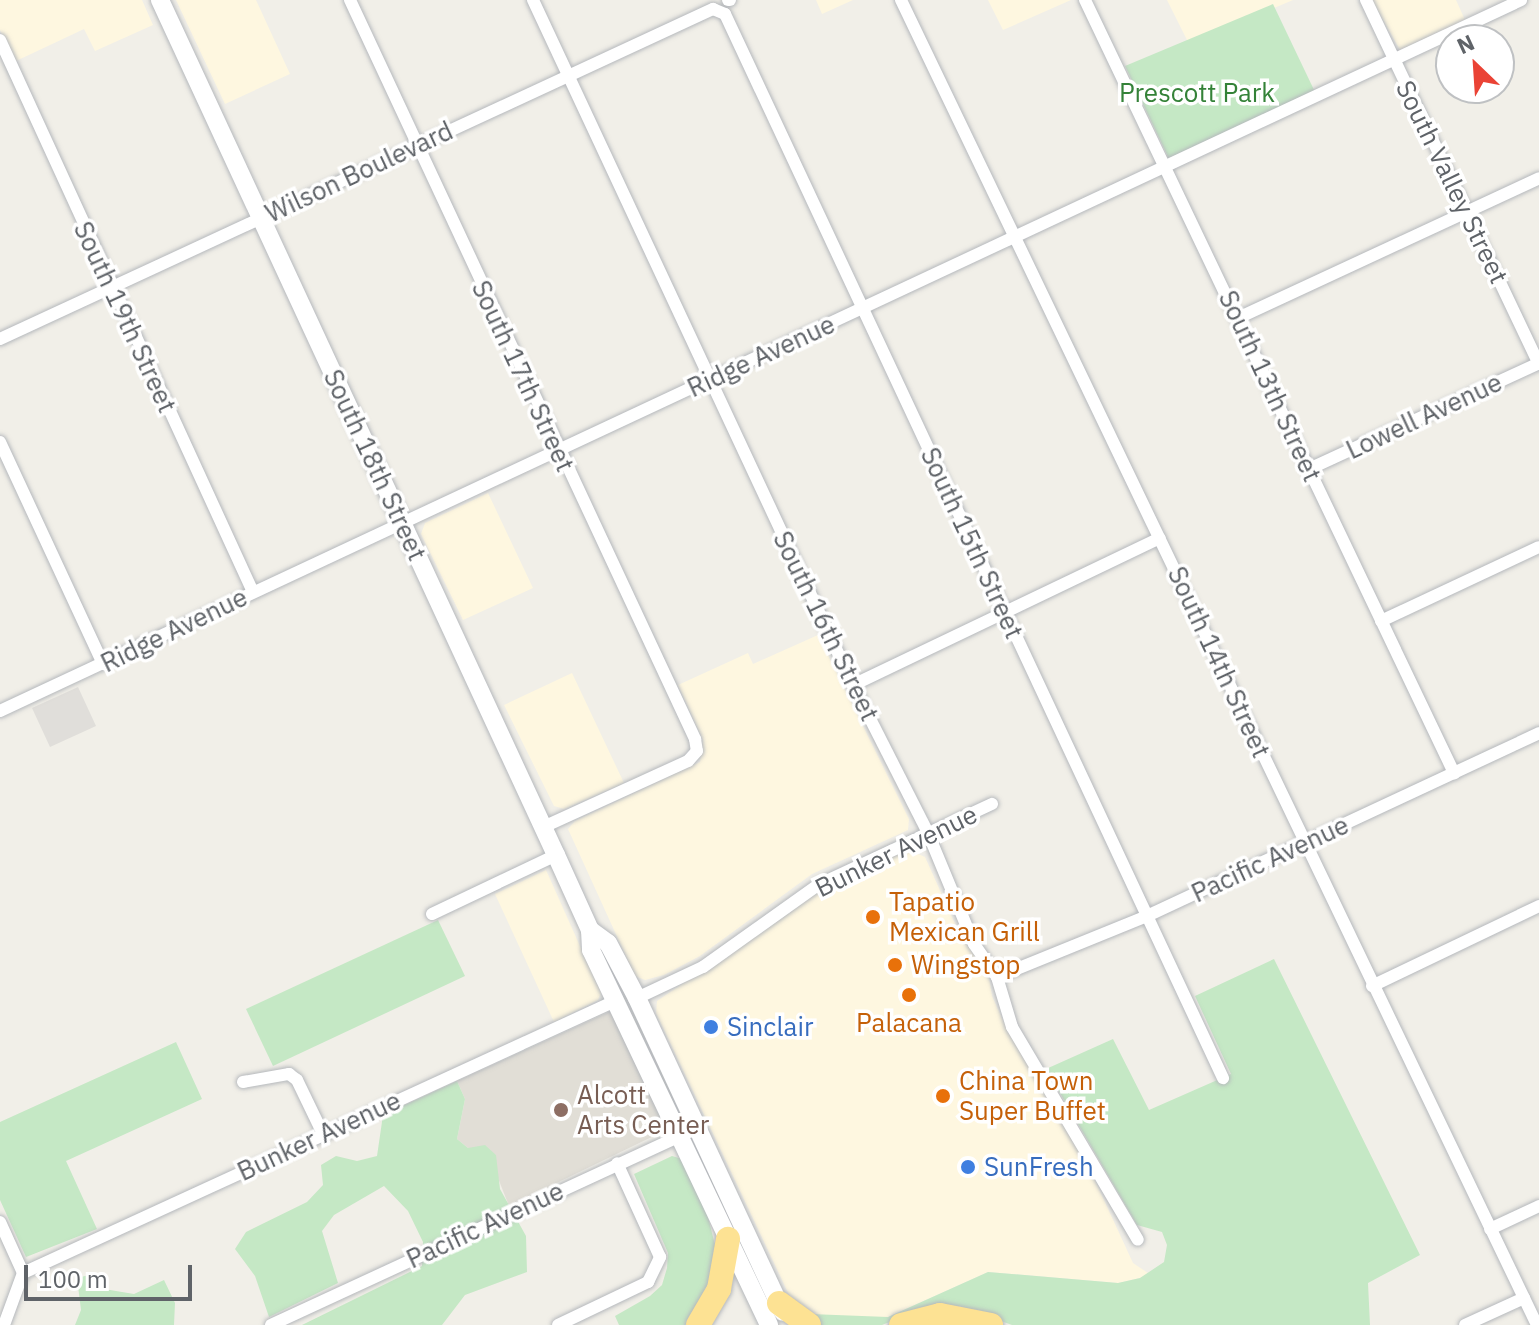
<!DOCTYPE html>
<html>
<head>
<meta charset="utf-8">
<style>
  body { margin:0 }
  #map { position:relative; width:1539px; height:1325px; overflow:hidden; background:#f1efe8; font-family:"IBM Plex Sans",sans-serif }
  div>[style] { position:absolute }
  .commercial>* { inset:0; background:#fef7e0 }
  .industrial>* { inset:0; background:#e0deda }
  .education>* { inset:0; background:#e1ded6 }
  .green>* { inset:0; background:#c5e8c5 }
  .roads { filter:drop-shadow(0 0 2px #b5b8bc) drop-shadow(0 0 2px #b5b8bc) }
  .street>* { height:12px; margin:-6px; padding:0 6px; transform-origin:6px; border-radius:6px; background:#fff }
  .secondary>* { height:18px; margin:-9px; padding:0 9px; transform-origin:9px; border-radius:9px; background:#fff }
  .highway>* { height:24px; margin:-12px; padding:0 12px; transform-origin:12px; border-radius:12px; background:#fde293 }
  .dots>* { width:22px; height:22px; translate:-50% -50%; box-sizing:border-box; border:4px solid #fff; border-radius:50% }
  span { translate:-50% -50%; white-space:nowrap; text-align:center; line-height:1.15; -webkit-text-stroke:7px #fff; paint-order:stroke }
  .park-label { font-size:26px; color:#348238 }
  .street-label { font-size:26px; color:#5f6368 }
  .food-label { font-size:26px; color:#c56008 }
  .left { translate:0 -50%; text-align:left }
  .shop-label { font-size:26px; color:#366cbe }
  .education-label { font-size:26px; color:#785e54 }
  .north { position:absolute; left:1435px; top:24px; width:80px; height:80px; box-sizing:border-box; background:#fff; border:2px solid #bfc1c3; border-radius:50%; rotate:335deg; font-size:22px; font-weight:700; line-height:32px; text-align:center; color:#5f6368 }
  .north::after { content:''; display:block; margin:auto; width:28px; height:36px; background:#ea4335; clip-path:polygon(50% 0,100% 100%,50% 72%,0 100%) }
  .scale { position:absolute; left:24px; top:1265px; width:168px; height:36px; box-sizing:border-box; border:4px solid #5f6368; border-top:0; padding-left:10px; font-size:24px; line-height:28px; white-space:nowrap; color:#5f6368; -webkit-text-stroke:6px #fff; paint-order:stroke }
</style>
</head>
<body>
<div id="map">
  <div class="commercial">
    <div style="clip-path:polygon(0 0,142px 0,153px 25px,95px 51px,84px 29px,14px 62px,0 30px)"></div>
    <div style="clip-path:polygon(176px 0,256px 0,290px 74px,225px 104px)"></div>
    <div style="clip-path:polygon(816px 0,853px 0,822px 14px)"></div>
    <div style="clip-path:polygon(988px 0,1071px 0,1003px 30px)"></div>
    <div style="clip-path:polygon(1167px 0,1293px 0,1189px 44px)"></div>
    <div style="clip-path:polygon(1372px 0,1456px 0,1465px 20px,1400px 50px)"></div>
    <div style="clip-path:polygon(488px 493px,533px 588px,463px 620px,421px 534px,425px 523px)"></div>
    <div style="clip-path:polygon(818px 635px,909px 819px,908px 830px,812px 874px,700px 956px,664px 975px,645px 980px,635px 976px,568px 829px,575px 821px,700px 762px,703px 740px,678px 685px,748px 653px,753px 664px)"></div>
    <div style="clip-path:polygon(572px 673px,624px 783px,564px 809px,554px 806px,504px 705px)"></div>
    <div style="clip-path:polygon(906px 849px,925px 857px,961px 937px,988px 971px,992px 996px,1006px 1027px,1086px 1161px,1133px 1263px,1148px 1273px,1140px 1278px,1118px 1283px,988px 1272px,888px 1317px,858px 1319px,810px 1314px,791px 1299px,656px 1013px,657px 1001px,821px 890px)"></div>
    <div style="clip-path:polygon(546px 870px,601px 993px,598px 1000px,554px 1022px,495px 894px)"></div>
  </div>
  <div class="industrial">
    <div style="clip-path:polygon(78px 687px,96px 726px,50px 747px,32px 708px)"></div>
  </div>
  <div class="education">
    <div style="clip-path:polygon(613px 1010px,666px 1123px,664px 1131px,509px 1206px,494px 1168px,496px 1155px,468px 1148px,457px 1139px,465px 1099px,457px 1081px)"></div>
  </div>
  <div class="green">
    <div style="clip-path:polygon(1273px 4px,1315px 92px,1169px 159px,1125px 66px)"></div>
    <div style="clip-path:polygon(438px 920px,465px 976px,273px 1066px,246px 1009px)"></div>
    <div style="clip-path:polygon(1274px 959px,1420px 1255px,1368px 1283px,1370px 1325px,1012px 1325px,959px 1306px,923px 1309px,882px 1325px,819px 1325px,810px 1314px,888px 1317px,988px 1272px,1118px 1283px,1140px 1278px,1164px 1262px,1167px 1245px,1162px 1232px,1137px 1225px,1046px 1069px,1113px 1039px,1149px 1110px,1231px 1074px,1195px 996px)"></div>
    <div style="clip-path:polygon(176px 1042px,202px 1099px,66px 1161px,97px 1229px,26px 1257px,0 1200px,0 1122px)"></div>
    <div style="clip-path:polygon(457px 1081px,465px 1099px,457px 1139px,468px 1148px,485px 1145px,496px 1155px,500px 1189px,526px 1236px,527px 1272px,465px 1295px,442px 1325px,302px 1325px,422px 1266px,423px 1242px,408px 1211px,384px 1186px,334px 1215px,322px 1231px,338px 1283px,269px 1317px,255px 1276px,235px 1249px,246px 1232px,307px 1202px,323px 1185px,321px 1165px,336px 1156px,357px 1161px,377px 1156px,383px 1115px)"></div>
    <div style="clip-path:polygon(672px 1156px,682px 1159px,708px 1217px,718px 1257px,702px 1304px,685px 1325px,619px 1325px,615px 1316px,650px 1296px,662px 1285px,667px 1268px,668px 1253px,634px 1174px)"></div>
    <div style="clip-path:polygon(89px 1275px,104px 1289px,134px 1294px,164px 1280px,175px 1303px,174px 1325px,75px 1325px,81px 1310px,77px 1278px)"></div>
  </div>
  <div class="roads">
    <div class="street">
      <div style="left:350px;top:0;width:816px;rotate:64.97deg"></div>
      <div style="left:695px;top:739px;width:12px;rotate:81deg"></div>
      <div style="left:697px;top:751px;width:13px;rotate:132deg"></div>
      <div style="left:688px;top:761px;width:159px;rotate:155.5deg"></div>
      <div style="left:533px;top:0;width:756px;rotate:64.96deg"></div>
      <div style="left:853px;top:685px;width:166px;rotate:63.1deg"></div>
      <div style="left:928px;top:833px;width:120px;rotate:67.5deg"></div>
      <div style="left:974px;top:944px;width:40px;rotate:55.1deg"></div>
      <div style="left:997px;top:977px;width:52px;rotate:73.3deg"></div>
      <div style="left:1012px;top:1027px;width:247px;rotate:59.4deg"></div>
      <div style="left:728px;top:0;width:2px"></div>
      <div style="left:901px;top:0;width:1470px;rotate:64.36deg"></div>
      <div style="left:1085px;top:0;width:857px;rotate:64.48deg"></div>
      <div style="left:1366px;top:0;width:403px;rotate:64.6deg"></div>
      <div style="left:0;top:40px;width:607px;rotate:65.38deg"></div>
      <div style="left:1238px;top:318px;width:332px;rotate:-24.9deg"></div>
      <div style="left:0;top:339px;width:786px;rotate:-24.84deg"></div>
      <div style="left:713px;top:9px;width:13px;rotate:23deg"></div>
      <div style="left:725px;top:14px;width:1175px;rotate:64.92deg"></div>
      <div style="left:0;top:442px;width:245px;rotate:65.1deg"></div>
      <div style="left:1309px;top:469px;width:253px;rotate:-24.7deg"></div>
      <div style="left:1381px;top:621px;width:174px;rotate:-25.1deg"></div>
      <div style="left:853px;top:685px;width:340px;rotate:-25.6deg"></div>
      <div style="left:0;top:711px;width:1679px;rotate:-25.05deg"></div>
      <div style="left:432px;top:914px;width:137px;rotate:-25.4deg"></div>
      <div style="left:997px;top:977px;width:162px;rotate:-22.1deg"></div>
      <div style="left:1147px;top:916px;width:433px;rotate:-25deg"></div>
      <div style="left:1372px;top:986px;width:185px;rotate:-25.6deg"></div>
      <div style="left:637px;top:998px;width:73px;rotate:-25.2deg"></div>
      <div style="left:703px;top:967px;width:141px;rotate:-35.5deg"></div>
      <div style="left:818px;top:885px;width:192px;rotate:-25deg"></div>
      <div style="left:243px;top:1082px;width:47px;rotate:-9.9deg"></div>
      <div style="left:289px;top:1074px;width:10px;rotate:37deg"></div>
      <div style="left:297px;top:1080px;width:60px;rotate:64.3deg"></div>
      <div style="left:0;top:1222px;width:56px;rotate:65.7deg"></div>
      <div style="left:23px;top:1273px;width:55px;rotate:110.1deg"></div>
      <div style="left:1490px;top:1229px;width:54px;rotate:-25.1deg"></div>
      <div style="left:23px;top:1273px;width:651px;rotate:-24.68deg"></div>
      <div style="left:271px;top:1325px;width:472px;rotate:-24.8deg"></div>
      <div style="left:558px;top:1325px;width:100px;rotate:-25.5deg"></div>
      <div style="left:648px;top:1282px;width:28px;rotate:-64deg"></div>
      <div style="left:660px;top:1257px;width:103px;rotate:-114.6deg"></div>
      <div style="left:1465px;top:1325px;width:65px;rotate:-24.6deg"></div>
    </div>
    <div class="secondary">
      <div style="left:160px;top:0;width:942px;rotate:65.15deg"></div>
      <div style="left:556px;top:855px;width:82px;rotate:65.6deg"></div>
      <div style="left:590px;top:930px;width:20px;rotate:87deg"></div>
      <div style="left:591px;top:950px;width:415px;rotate:64.6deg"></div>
      <div style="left:590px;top:930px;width:22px;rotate:36deg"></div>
      <div style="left:608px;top:943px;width:62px;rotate:62.2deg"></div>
      <div style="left:637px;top:998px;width:346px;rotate:65.1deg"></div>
    </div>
    <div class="highway">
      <div style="left:779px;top:1303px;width:37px;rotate:36deg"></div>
      <div style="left:698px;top:1325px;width:42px;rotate:-59.7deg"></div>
      <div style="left:719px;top:1289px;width:51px;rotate:-79.8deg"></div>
      <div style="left:901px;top:1325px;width:40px;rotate:-14.4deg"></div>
      <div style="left:940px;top:1315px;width:52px;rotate:11.1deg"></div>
    </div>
  </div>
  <div class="dots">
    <div style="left:873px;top:917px;background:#e8710a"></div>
    <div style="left:895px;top:965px;background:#e8710a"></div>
    <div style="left:909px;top:995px;background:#e8710a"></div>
    <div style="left:711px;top:1027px;background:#3f7fe0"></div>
    <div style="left:943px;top:1096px;background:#e8710a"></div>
    <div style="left:561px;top:1110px;background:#8d6e63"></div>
    <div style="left:968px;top:1167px;background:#3f7fe0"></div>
  </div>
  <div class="park-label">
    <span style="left:1197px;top:93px">Prescott Park</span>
  </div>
  <div class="street-label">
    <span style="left:359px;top:172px;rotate:-25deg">Wilson Boulevard</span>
    <span style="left:1452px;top:182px;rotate:64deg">South Valley Street</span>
    <span style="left:125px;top:317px;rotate:65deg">South 19th Street</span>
    <span style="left:761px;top:356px;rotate:-25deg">Ridge Avenue</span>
    <span style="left:523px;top:376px;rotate:65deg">South 17th Street</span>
    <span style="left:1270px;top:386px;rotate:65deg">South 13th Street</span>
    <span style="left:1424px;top:416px;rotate:-25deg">Lowell Avenue</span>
    <span style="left:375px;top:465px;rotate:65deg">South 18th Street</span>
    <span style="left:972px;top:543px;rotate:65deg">South 15th Street</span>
    <span style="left:826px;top:626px;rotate:64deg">South 16th Street</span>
    <span style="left:174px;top:630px;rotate:-26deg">Ridge Avenue</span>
    <span style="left:1219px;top:662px;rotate:65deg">South 14th Street</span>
    <span style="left:896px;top:851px;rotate:-26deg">Bunker Avenue</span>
    <span style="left:1270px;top:859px;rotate:-25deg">Pacific Avenue</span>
    <span style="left:319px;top:1136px;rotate:-25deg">Bunker Avenue</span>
    <span style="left:485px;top:1225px;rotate:-25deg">Pacific Avenue</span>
  </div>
  <div class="food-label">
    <span class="left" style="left:889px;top:917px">Tapatio<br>Mexican Grill</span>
    <span class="left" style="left:911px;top:965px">Wingstop</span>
    <span style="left:909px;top:1023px">Palacana</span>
    <span class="left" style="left:959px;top:1096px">China Town<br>Super Buffet</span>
  </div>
  <div class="shop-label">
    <span class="left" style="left:727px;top:1027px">Sinclair</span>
    <span class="left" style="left:984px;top:1167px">SunFresh</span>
  </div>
  <div class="education-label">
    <span class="left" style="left:577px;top:1110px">Alcott<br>Arts Center</span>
  </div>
  <div class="north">N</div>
  <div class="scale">100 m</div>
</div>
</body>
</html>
